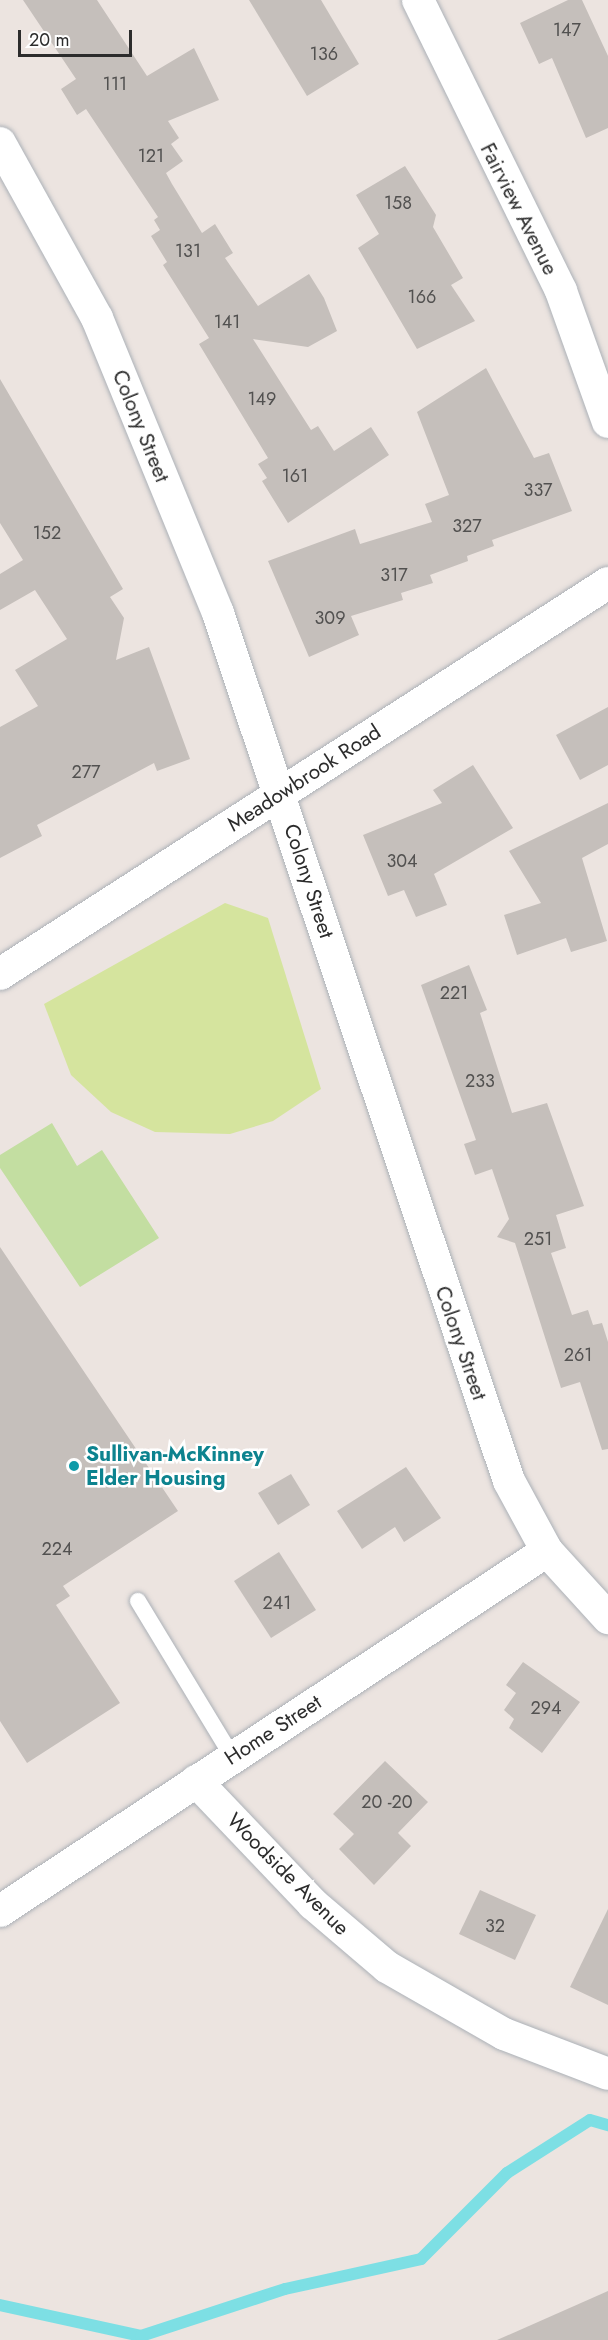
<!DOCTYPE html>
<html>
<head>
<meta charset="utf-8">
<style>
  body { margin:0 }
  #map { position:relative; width:608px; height:2340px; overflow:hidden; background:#ece4e0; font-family:Jost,sans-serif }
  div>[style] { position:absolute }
  .green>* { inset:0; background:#c3dea1 }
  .pitch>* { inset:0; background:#d5e49e }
  .stream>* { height:12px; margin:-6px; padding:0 6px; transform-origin:6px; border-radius:6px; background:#7ddfe4 }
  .building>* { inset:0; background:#c5bfbb }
  .roads { filter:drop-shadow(0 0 2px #acb1b7) drop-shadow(0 0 2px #acb1b7) }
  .service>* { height:16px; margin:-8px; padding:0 8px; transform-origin:8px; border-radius:8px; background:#fff }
  .minor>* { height:32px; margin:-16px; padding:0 16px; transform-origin:16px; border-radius:16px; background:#fff }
  .dots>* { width:16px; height:16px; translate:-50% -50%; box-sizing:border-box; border:3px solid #fff; border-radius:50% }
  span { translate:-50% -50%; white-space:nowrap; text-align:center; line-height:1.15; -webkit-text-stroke:5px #fff; paint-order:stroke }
  .number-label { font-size:18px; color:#525150 }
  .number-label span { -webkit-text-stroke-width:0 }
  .street-label { font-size:21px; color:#2c2c2c }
  .culture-label { font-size:21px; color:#0d838f; font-weight:700 }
  .left { translate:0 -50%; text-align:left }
  .scale { position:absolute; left:18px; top:30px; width:114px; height:27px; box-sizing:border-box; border:3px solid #2c2c2c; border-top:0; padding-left:8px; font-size:18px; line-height:21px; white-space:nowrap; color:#2c2c2c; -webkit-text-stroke:4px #fff; paint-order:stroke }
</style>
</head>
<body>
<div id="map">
  <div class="green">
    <div style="clip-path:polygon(52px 1123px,77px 1166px,102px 1150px,159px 1238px,80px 1287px,0 1168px,0 1155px)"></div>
  </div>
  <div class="pitch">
    <div style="clip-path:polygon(225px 903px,268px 918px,321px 1089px,273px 1121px,230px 1134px,155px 1132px,111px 1112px,71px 1075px,44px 1004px)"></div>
  </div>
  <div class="stream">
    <div style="left:0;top:2305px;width:144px;rotate:12.4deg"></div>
    <div style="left:141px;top:2336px;width:151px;rotate:-18.1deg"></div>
    <div style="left:285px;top:2289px;width:139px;rotate:-12.4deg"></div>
    <div style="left:421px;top:2259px;width:122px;rotate:-45deg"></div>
    <div style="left:507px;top:2173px;width:98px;rotate:-32.6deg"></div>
    <div style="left:590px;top:2120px;width:19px;rotate:16deg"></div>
  </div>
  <div class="building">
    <div style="clip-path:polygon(23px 0,97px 0,147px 76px,194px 48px,219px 100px,168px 121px,179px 138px,171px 144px,183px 161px,166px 173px,172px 184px,202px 233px,215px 224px,233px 253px,225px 258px,258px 306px,309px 274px,324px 298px,337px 331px,308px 347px,253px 339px,311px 430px,318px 426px,334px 451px,371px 427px,389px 455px,288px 523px,262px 481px,267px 478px,258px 464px,268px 458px,199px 344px,209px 338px,163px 265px,167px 262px,151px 236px,160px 230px,154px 220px,158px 217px,86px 109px,77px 115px,61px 89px,76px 79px)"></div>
    <div style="clip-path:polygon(249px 0,321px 0,359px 64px,307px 96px)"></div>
    <div style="clip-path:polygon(568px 0,582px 0,608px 56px,608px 128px,586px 138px,552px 58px,539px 64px,520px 23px)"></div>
    <div style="clip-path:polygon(405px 166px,436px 215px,433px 227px,463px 278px,451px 285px,475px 321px,417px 349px,358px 248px,379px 234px,356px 195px)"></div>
    <div style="clip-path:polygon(486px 368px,534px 458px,549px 453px,572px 511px,492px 540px,494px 546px,467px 556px,468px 561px,430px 575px,433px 583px,401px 593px,403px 600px,351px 616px,359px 635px,309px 657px,268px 561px,355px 529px,360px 544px,432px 522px,425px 504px,449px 495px,417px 412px)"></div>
    <div style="clip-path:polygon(0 379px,123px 589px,110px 597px,124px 618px,116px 660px,149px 647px,190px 759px,157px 771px,154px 763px,37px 825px,42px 836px,0 858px,0 727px,38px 706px,15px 670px,67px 639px,35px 590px,0 610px,0 574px,23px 560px,0 523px)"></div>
    <div style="clip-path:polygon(608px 707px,608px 765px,580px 780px,556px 735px)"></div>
    <div style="clip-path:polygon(473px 765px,513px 828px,434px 874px,447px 905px,416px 917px,404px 890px,388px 896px,363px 835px,442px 803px,433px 790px)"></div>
    <div style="clip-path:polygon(608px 803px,608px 844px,582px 858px,607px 941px,571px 952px,566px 938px,517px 955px,504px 915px,541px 903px,509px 851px)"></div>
    <div style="clip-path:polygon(469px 965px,487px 1010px,480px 1013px,512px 1113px,547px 1103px,584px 1206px,556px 1215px,566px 1248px,551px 1253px,572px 1315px,588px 1310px,593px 1325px,602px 1323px,608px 1342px,608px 1449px,602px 1450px,580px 1382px,561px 1388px,515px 1243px,497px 1237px,509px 1219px,492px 1169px,475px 1175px,464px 1144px,476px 1140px,421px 985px)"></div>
    <div style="clip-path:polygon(0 1247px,178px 1511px,63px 1586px,70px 1596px,56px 1605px,120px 1703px,27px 1763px,0 1721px)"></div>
    <div style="clip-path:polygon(406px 1467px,441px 1518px,404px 1542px,395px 1527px,362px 1549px,337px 1511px)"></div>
    <div style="clip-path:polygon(291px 1474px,310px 1505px,278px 1525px,258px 1493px)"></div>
    <div style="clip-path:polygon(279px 1552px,316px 1610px,271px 1638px,234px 1581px)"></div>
    <div style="clip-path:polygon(523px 1662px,580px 1702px,542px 1753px,509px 1728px,514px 1719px,504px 1710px,516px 1693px,506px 1685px)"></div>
    <div style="clip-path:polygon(385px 1761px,428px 1802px,398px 1833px,411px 1846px,374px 1885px,339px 1849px,354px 1834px,333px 1814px)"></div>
    <div style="clip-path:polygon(480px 1890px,536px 1915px,515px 1960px,459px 1934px)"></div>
    <div style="clip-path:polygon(608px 1909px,608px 2005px,570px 1987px)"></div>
    <div style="clip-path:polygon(608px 2291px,608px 2340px,497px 2340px)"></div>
  </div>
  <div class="roads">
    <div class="service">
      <div style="left:138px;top:1601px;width:181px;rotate:58.8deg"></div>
    </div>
    <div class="minor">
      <div style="left:418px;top:0;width:324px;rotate:63.8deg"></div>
      <div style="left:561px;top:291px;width:139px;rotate:70.3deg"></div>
      <div style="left:0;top:143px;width:200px;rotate:61deg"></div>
      <div style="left:97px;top:318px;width:319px;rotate:67.7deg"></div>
      <div style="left:218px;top:613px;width:915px;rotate:71.47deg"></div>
      <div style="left:509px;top:1481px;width:80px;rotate:61.5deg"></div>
      <div style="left:547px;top:1551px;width:91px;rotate:47.7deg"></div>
      <div style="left:0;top:974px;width:723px;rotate:-32.74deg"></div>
      <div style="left:196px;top:1781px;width:170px;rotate:46.4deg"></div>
      <div style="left:313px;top:1904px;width:97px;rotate:40.4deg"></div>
      <div style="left:387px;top:1967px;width:135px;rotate:29.8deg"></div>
      <div style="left:504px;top:2034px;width:111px;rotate:21deg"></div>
      <div style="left:0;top:1911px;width:655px;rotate:-33.35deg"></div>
    </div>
  </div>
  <div class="dots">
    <div style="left:74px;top:1466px;background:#0f9aa8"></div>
  </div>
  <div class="number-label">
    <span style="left:567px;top:30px">147</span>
    <span style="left:324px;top:54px">136</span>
    <span style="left:115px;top:84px">111</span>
    <span style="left:151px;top:156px">121</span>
    <span style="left:398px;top:203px">158</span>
    <span style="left:188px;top:251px">131</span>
    <span style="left:422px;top:297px">166</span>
    <span style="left:227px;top:322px">141</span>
    <span style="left:262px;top:399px">149</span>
    <span style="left:295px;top:476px">161</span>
    <span style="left:538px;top:490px">337</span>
    <span style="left:467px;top:526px">327</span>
    <span style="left:47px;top:533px">152</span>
    <span style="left:394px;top:575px">317</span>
    <span style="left:330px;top:618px">309</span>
    <span style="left:86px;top:772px">277</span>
    <span style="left:402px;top:861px">304</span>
    <span style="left:454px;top:993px">221</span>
    <span style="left:480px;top:1081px">233</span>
    <span style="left:538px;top:1239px">251</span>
    <span style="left:578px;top:1355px">261</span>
    <span style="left:57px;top:1549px">224</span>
    <span style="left:277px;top:1603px">241</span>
    <span style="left:546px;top:1708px">294</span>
    <span style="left:387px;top:1802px">20 -20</span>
    <span style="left:495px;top:1926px">32</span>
  </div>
  <div class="street-label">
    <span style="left:519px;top:209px;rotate:63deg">Fairview Avenue</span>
    <span style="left:141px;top:426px;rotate:68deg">Colony Street</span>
    <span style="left:304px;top:778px;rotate:-33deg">Meadowbrook Road</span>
    <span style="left:309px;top:881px;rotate:72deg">Colony Street</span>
    <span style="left:461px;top:1343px;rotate:71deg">Colony Street</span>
    <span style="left:273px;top:1730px;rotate:-33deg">Home Street</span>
    <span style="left:288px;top:1874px;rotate:45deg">Woodside Avenue</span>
  </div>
  <div class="culture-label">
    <span class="left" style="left:86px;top:1466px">Sullivan-McKinney<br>Elder Housing</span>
  </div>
  <div class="scale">20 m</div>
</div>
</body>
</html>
